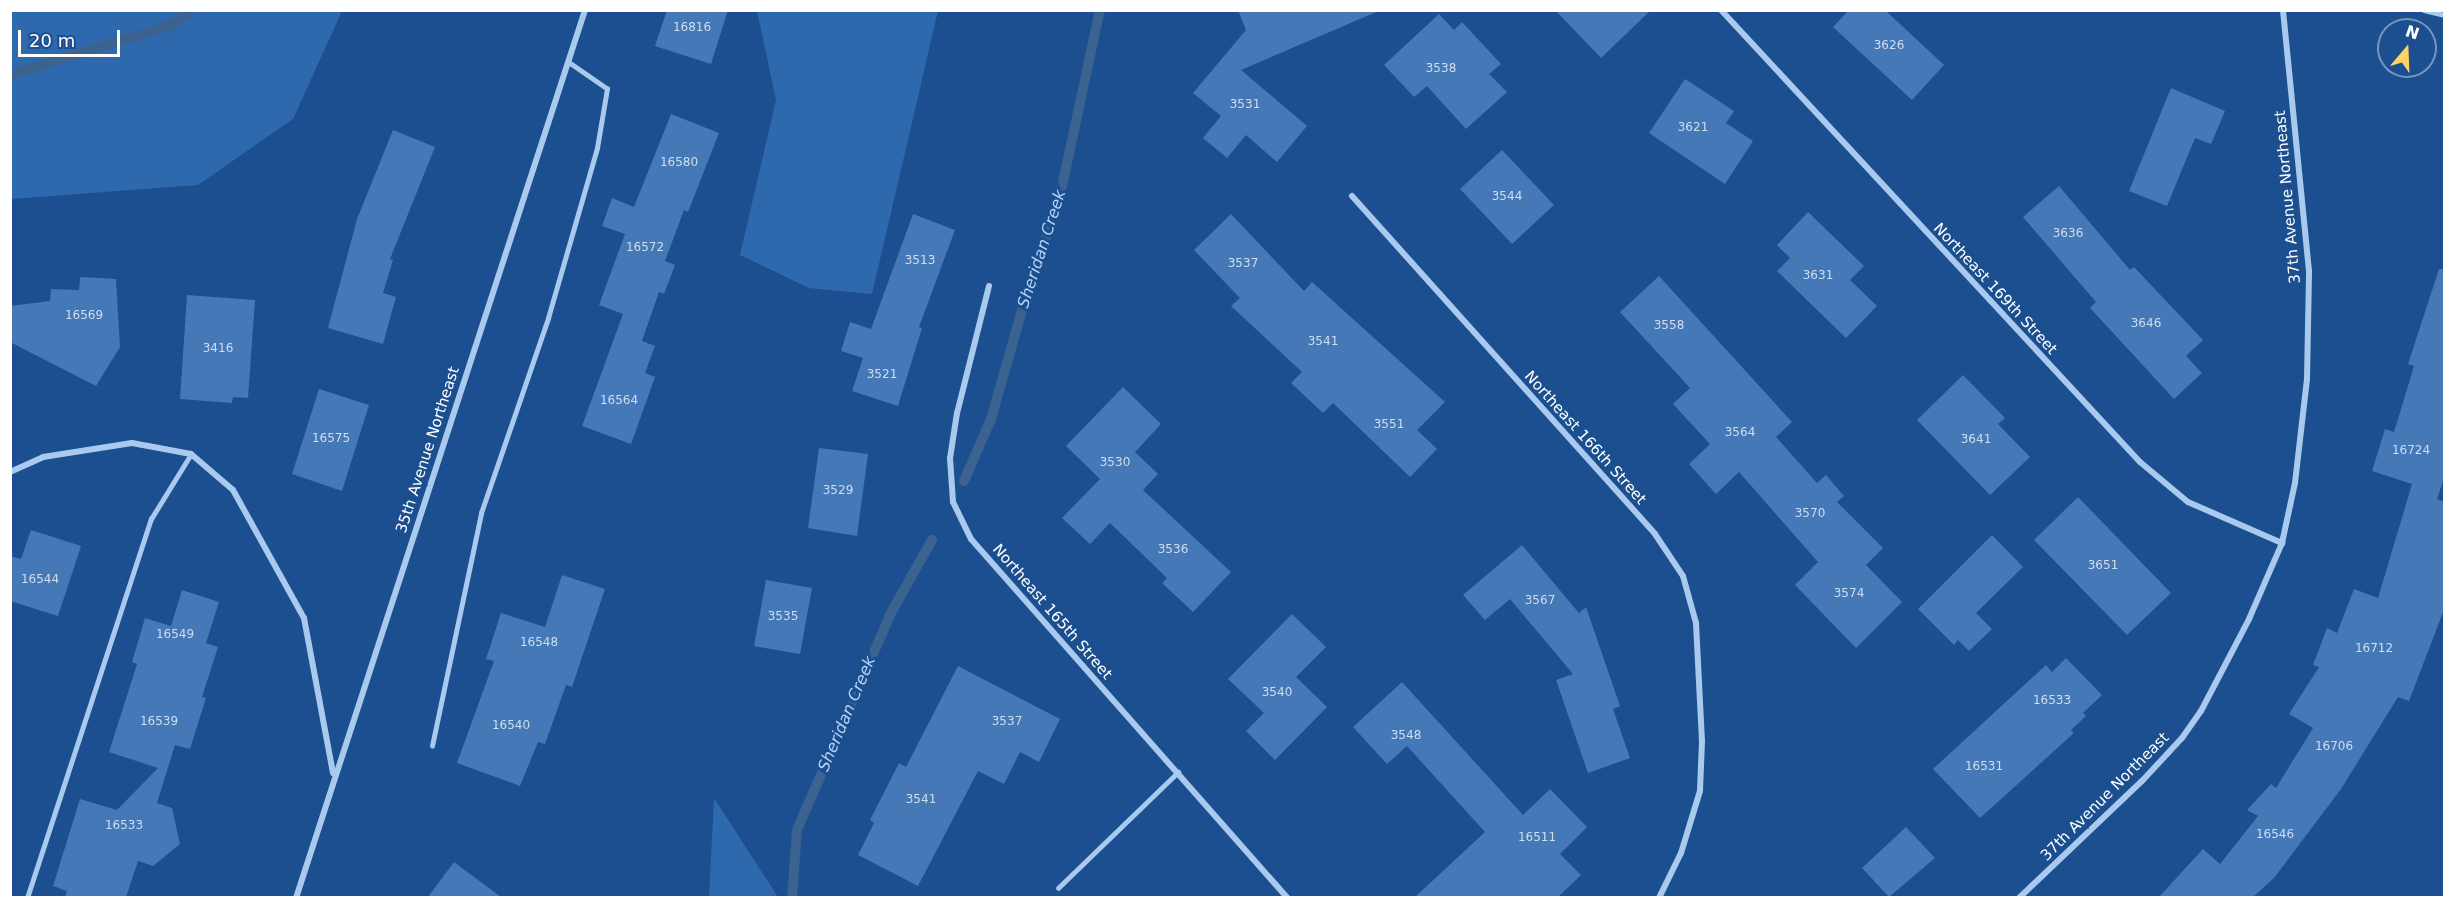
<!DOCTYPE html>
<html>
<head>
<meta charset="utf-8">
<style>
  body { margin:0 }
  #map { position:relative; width:2455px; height:908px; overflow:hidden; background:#1b4f8f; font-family:"DejaVu Sans",sans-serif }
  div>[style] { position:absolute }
  .green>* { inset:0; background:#2e69ad }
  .stream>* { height:10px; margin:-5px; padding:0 5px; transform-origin:5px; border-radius:5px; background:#3c6290 }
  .building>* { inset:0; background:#4478b7 }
  .service>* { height:4.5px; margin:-2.25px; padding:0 2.25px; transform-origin:2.25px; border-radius:2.25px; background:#a9c9ee }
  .minor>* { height:6px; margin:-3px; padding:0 3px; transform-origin:3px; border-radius:3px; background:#a9c9ee }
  span { translate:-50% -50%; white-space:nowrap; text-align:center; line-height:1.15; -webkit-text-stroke:6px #1b4f8f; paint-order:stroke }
  .number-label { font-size:12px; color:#d0dded }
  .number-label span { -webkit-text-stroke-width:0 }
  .street-label { font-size:15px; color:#fff }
  .water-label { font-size:16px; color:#b5d3f5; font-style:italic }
  .frame { position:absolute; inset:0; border:12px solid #fff; pointer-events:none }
  .north { position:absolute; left:2377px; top:18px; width:60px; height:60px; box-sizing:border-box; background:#1b4f8f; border:2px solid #7695bc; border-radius:50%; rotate:19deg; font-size:16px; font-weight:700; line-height:24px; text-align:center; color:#fff }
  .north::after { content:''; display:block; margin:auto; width:21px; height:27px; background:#ffd166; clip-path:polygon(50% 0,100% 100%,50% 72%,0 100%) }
  .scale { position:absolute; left:18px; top:30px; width:102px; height:27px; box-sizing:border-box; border:3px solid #fff; border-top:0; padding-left:8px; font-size:18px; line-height:21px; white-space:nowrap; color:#fff; -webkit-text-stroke:4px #1b4f8f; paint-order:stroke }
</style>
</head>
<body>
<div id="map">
  <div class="green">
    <div style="clip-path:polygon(11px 10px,342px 10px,342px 11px,293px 119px,198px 185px,11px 199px)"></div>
    <div style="clip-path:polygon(757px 11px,938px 11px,872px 294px,809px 288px,740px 255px,776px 100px)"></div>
    <div style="clip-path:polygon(714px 798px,778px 897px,779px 897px,709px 897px)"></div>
  </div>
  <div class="stream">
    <div style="left:10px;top:75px;width:170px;rotate:-17.2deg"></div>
    <div style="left:172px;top:25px;width:24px;rotate:-38deg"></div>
    <div style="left:964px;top:481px;width:68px;rotate:-66.5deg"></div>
    <div style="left:991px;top:419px;width:157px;rotate:-74.1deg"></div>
    <div style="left:1034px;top:268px;width:62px;rotate:-68.4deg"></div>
    <div style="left:1057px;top:210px;width:205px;rotate:-77.9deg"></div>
    <div style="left:792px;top:898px;width:68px;rotate:-85.8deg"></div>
    <div style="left:797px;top:830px;width:236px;rotate:-66.6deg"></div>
    <div style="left:891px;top:613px;width:84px;rotate:-60.7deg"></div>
  </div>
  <div class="building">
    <div style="clip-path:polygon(667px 10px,728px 10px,711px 64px,655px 46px)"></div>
    <div style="clip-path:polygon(1238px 10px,1381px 10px,1241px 70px,1307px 126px,1277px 162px,1246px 135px,1227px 158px,1203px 138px,1221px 116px,1193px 93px,1246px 30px)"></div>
    <div style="clip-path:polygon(1555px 10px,1651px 10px,1601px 58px)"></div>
    <div style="clip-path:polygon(1849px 10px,1885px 10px,1944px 65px,1912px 100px,1833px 27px)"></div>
    <div style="clip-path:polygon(1439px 14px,1454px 30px,1462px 22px,1501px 64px,1489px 74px,1507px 92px,1466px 129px,1427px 86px,1414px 97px,1384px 65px)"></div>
    <div style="clip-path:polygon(1685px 79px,1734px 111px,1726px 123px,1753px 141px,1725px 184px,1649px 133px)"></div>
    <div style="clip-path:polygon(2171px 88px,2225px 111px,2211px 144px,2195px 138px,2167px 206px,2129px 191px)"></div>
    <div style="clip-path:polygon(671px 114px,719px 133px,688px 212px,684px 210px,665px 261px,675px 265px,664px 294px,659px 292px,642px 341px,655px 346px,645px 373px,655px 377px,631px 444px,582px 426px,623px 314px,599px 305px,625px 234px,602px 226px,612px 198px,634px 207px)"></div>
    <div style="clip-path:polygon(393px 130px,435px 147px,390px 259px,393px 260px,383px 293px,396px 297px,383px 344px,328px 328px,357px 219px)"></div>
    <div style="clip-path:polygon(1502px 150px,1554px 205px,1512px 244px,1460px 189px)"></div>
    <div style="clip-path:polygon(2059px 186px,2130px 270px,2134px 267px,2203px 340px,2186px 356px,2202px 373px,2174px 399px,2090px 308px,2096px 302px,2023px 217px)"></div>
    <div style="clip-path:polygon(1808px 212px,1864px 266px,1850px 280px,1877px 306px,1846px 338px,1777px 271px,1790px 258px,1777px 245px)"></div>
    <div style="clip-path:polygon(913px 214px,955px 230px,919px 327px,922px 328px,898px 406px,852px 391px,863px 358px,841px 351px,850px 322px,871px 329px)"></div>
    <div style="clip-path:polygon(1231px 214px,1304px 291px,1312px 282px,1445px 402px,1417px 430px,1437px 449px,1410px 477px,1333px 403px,1323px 413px,1291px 383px,1302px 372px,1231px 306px,1240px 298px,1194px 250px)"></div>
    <div style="clip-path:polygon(2439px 269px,2445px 269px,2445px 475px,2437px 499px,2445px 502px,2445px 607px,2409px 701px,2398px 697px,2341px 789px,2274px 878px,2253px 897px,2159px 897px,2203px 849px,2220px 864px,2258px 816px,2247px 810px,2271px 784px,2276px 788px,2313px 728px,2289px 714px,2319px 667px,2313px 665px,2327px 628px,2337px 633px,2354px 589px,2378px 598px,2412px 484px,2372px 471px,2385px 429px,2394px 432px,2414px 366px,2408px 364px)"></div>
    <div style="clip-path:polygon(1659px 276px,1792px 422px,1776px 437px,1817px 483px,1826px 475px,1844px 496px,1837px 502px,1883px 548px,1866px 565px,1902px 602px,1856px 648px,1795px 585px,1818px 562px,1739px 472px,1716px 494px,1689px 464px,1710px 444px,1673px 404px,1690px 388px,1620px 312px)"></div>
    <div style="clip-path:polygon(80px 277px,116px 279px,120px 347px,96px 386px,10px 342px,10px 306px,50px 301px,51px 289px,79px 290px)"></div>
    <div style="clip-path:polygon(187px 295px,255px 300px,248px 398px,233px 397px,232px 403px,180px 399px)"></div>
    <div style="clip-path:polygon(1963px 375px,2005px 418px,1998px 424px,2030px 457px,1990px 495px,1917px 420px)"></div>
    <div style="clip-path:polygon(1123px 387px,1161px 424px,1135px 452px,1158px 474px,1143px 490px,1231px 572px,1193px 612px,1162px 583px,1167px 578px,1110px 523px,1090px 544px,1062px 518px,1100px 479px,1066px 446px)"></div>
    <div style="clip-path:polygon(319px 389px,369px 405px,342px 491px,292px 474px)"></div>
    <div style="clip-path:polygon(819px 448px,868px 454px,857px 536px,808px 528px)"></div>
    <div style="clip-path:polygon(2078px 497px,2171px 593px,2127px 635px,2034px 540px)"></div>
    <div style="clip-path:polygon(31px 530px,81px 546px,58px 616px,10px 601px,10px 556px,21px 559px)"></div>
    <div style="clip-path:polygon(1992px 535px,2023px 567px,1976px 613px,1992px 629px,1969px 651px,1958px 640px,1954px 645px,1918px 609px)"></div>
    <div style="clip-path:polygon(1522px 545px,1579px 613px,1586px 607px,1620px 706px,1613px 709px,1630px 758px,1588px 773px,1556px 680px,1573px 674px,1510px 599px,1485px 620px,1463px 595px)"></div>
    <div style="clip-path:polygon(562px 575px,605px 589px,572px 687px,566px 685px,545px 744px,538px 742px,520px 786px,457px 763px,494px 661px,486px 659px,501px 613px,545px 627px)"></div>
    <div style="clip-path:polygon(766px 580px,812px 588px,800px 654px,754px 646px)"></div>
    <div style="clip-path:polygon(182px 590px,219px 602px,206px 643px,218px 647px,202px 697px,206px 698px,190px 749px,175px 745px,157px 803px,172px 808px,180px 844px,153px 866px,138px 861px,126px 897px,65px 897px,67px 891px,53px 886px,80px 799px,117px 810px,158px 768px,109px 752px,137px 664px,132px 662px,145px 618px,171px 626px)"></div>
    <div style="clip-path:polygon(1292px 614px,1326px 647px,1296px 677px,1327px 707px,1275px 760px,1246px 731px,1264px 713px,1228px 679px)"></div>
    <div style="clip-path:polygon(2066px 658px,2102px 695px,2083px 713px,2086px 716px,2071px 730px,2074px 733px,1980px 818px,1933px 769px,2046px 665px,2052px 672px)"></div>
    <div style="clip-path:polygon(958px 666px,1060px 719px,1039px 762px,1020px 752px,1004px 784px,978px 771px,918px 886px,858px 855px,874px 823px,870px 820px,899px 763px,906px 767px)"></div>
    <div style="clip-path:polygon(1402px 682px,1523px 815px,1550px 789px,1587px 827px,1560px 854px,1581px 875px,1558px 897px,1415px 897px,1485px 832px,1407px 746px,1387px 764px,1353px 727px)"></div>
    <div style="clip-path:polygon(1906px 827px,1935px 858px,1889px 897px,1862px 868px)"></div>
    <div style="clip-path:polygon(454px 862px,501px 897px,428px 897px)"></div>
  </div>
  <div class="service">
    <div style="left:2424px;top:10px;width:21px;rotate:14deg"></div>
    <div style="left:432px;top:746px;width:238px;rotate:-78.1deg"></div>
    <div style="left:481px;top:513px;width:206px;rotate:-71deg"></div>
    <div style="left:548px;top:318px;width:177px;rotate:-73.9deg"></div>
    <div style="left:597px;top:148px;width:60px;rotate:-80.4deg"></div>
    <div style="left:607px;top:89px;width:47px;rotate:-145.3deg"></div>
    <div style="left:1058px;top:888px;width:167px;rotate:-44deg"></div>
    <div style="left:27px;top:898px;width:399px;rotate:-71.9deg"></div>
    <div style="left:151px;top:519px;width:76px;rotate:-58.4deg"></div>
  </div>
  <div class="minor">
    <div style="left:1721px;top:10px;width:616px;rotate:47.17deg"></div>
    <div style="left:2140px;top:462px;width:62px;rotate:39.8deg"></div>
    <div style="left:2188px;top:502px;width:103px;rotate:23.6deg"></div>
    <div style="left:1352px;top:196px;width:454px;rotate:48.1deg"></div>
    <div style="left:1655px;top:534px;width:50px;rotate:56.3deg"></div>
    <div style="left:1683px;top:576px;width:49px;rotate:74.5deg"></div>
    <div style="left:1696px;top:623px;width:118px;rotate:87.1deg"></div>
    <div style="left:1702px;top:741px;width:50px;rotate:92.3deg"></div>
    <div style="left:1700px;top:791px;width:65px;rotate:107deg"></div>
    <div style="left:1681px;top:853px;width:50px;rotate:116.1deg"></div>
    <div style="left:989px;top:286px;width:131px;rotate:104.1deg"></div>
    <div style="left:957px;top:413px;width:46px;rotate:98.8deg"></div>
    <div style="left:950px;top:458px;width:44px;rotate:86.1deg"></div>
    <div style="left:953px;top:502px;width:41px;rotate:64.1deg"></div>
    <div style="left:971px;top:539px;width:479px;rotate:48.6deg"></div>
    <div style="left:10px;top:472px;width:36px;rotate:-24deg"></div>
    <div style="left:43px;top:457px;width:90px;rotate:-8.9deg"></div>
    <div style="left:132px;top:443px;width:60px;rotate:10.6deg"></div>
    <div style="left:191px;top:454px;width:55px;rotate:40.6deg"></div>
    <div style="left:233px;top:490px;width:146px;rotate:61deg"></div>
    <div style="left:304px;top:618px;width:158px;rotate:79.4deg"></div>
    <div style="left:296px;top:898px;width:934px;rotate:-71.97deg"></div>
    <div style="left:2019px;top:898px;width:170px;rotate:-43.6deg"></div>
    <div style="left:2142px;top:781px;width:59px;rotate:-47.1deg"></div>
    <div style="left:2182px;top:738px;width:33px;rotate:-55deg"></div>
    <div style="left:2201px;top:711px;width:104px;rotate:-62.4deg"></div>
    <div style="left:2249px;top:619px;width:83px;rotate:-66.5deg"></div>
    <div style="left:2282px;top:543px;width:61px;rotate:-77.8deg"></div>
    <div style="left:2295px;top:483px;width:105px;rotate:-83.4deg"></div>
    <div style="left:2307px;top:379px;width:108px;rotate:-88.9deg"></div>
    <div style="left:2309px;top:271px;width:262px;rotate:-95.7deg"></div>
  </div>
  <div class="number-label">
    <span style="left:692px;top:28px">16816</span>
    <span style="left:1889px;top:46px">3626</span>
    <span style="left:1441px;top:69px">3538</span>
    <span style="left:1245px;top:105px">3531</span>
    <span style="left:1693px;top:128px">3621</span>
    <span style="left:679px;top:163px">16580</span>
    <span style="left:1507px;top:197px">3544</span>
    <span style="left:2068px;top:234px">3636</span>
    <span style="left:645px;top:248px">16572</span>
    <span style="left:920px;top:261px">3513</span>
    <span style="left:1243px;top:264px">3537</span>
    <span style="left:1818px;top:276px">3631</span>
    <span style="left:84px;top:316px">16569</span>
    <span style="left:2146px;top:324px">3646</span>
    <span style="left:1669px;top:326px">3558</span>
    <span style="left:1323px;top:342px">3541</span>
    <span style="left:218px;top:349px">3416</span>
    <span style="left:882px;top:375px">3521</span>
    <span style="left:619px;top:401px">16564</span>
    <span style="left:1389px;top:425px">3551</span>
    <span style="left:1740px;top:433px">3564</span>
    <span style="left:331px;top:439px">16575</span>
    <span style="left:1976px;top:440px">3641</span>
    <span style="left:2411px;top:451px">16724</span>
    <span style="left:1115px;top:463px">3530</span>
    <span style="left:838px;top:491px">3529</span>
    <span style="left:1810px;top:514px">3570</span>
    <span style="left:1173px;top:550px">3536</span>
    <span style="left:2103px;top:566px">3651</span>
    <span style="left:40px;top:580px">16544</span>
    <span style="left:1849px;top:594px">3574</span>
    <span style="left:1540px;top:601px">3567</span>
    <span style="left:783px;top:617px">3535</span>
    <span style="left:175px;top:635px">16549</span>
    <span style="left:539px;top:643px">16548</span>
    <span style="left:2374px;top:649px">16712</span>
    <span style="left:1277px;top:693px">3540</span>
    <span style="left:2052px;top:701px">16533</span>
    <span style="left:159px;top:722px">16539</span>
    <span style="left:1007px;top:722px">3537</span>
    <span style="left:511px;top:726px">16540</span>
    <span style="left:1406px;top:736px">3548</span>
    <span style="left:2334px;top:747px">16706</span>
    <span style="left:1984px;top:767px">16531</span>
    <span style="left:921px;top:800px">3541</span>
    <span style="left:124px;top:826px">16533</span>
    <span style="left:2275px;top:835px">16546</span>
    <span style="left:1537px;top:838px">16511</span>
  </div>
  <div class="street-label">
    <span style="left:2288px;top:197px;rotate:-95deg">37th Avenue Northeast</span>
    <span style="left:1995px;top:289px;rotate:47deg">Northeast 169th Street</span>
    <span style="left:1585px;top:438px;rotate:48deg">Northeast 166th Street</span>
    <span style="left:428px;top:450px;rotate:-72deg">35th Avenue Northeast</span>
    <span style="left:1052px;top:612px;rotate:49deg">Northeast 165th Street</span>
    <span style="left:2105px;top:797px;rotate:-45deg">37th Avenue Northeast</span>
  </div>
  <div class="water-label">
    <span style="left:1042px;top:249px;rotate:-72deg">Sheridan Creek</span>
    <span style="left:847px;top:714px;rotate:-67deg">Sheridan Creek</span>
  </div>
  <div class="frame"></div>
  <div class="north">N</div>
  <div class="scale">20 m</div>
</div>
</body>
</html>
